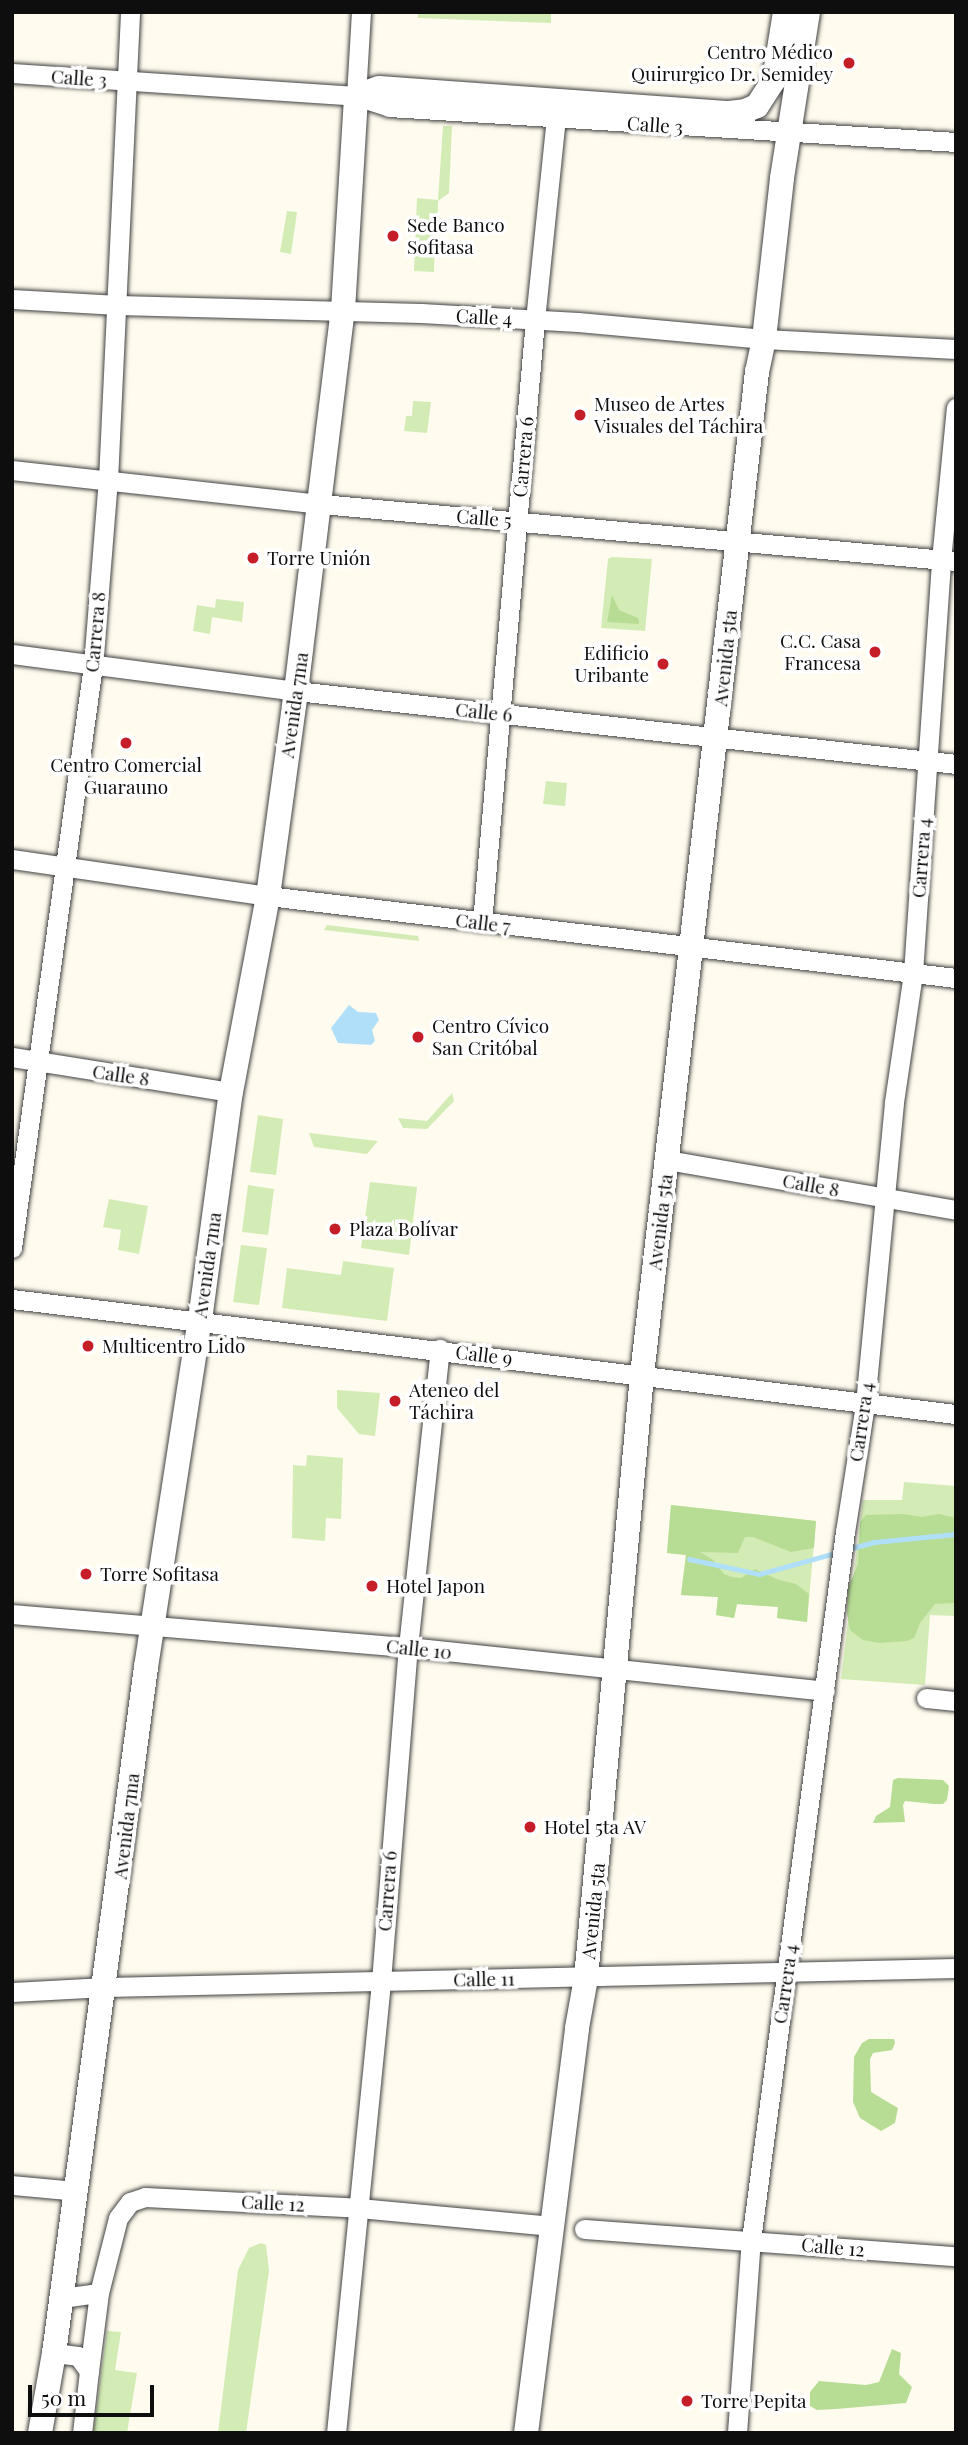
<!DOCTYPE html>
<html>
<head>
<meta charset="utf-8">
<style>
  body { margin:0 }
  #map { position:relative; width:968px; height:2445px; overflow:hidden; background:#fffbee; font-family:"Playfair Display",serif }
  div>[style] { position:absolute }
  .green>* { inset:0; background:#d3ecb6 }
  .forest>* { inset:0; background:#b7dd94 }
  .water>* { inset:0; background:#b0dff9 }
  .stream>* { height:5px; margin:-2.5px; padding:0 2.5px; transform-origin:2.5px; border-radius:2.5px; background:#b0dff9 }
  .roads { filter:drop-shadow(0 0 2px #414141) drop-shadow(0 0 2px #414141) }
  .minor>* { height:19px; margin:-9.5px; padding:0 9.5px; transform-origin:9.5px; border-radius:9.5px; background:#fff }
  .tertiary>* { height:24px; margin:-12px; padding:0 12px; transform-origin:12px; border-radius:12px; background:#fff }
  .dots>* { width:19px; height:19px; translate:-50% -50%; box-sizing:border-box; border:4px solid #fff; border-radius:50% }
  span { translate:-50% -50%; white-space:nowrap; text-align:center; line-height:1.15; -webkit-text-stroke:7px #fff; paint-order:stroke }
  .poi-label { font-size:19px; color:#0e0e0e }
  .right { translate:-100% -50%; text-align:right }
  .left { translate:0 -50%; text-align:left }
  .street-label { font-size:19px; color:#0e0e0e }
  .frame { position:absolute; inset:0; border:14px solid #0e0e0e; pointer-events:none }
  .scale { position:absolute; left:28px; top:2385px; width:126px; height:32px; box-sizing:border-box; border:4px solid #0e0e0e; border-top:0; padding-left:9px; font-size:21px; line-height:24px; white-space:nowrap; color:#0e0e0e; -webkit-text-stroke:5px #fff; paint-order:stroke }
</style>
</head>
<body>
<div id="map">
  <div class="green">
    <div style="clip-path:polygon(418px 12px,551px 12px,551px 23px,418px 18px)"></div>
    <div style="clip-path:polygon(443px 126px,452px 126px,449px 193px,438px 201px,438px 214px,446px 227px,435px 236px,434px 272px,414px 271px,417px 198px,438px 200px)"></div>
    <div style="clip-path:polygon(287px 211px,297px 212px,291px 254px,280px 252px)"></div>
    <div style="clip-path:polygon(413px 401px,431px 402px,427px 433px,404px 431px,406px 416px,412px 416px)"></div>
    <div style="clip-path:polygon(612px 557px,652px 559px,645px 631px,601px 628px,608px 559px)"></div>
    <div style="clip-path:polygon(216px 599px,244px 602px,242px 622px,212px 617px,210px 634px,193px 631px,197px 605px,215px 608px)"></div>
    <div style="clip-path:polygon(546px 781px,567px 783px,565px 806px,543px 804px)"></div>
    <div style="clip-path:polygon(327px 925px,418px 936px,419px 941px,324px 930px)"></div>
    <div style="clip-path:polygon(452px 1093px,454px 1101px,427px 1129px,403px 1128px,398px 1118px,427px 1121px)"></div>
    <div style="clip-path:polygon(258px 1115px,283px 1119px,276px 1175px,250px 1172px)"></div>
    <div style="clip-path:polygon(309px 1133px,369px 1140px,378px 1141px,367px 1154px,314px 1147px)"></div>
    <div style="clip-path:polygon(370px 1182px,417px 1187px,409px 1255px,361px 1248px)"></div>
    <div style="clip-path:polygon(248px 1185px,274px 1189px,268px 1235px,242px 1232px)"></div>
    <div style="clip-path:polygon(109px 1199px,148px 1206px,139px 1254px,118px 1250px,121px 1230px,103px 1227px)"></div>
    <div style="clip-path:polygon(241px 1245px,267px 1248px,259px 1305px,233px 1302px)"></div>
    <div style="clip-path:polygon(343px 1261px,394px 1268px,387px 1321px,282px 1308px,287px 1268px,341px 1275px)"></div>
    <div style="clip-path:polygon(337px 1390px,380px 1393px,375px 1436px,359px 1434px,337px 1408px)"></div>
    <div style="clip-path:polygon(307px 1455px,343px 1458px,341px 1519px,326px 1518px,325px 1541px,292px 1538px,293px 1465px,306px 1466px)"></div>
    <div style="clip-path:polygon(904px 1482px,956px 1486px,956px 1616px,930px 1615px,925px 1685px,841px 1679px,863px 1500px,902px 1500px)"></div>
    <div style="clip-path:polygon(671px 1505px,816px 1521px,807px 1622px,777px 1618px,778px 1607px,737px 1604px,734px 1618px,716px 1615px,718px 1597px,681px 1595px,686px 1555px,667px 1553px)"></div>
    <div style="clip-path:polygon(261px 2243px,266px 2245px,269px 2271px,246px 2433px,218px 2433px,238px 2270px,249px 2248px)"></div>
    <div style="clip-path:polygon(107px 2331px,121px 2332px,115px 2370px,137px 2373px,127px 2433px,93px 2433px)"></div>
  </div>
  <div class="forest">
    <div style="clip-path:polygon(612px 595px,619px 610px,638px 618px,639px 624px,607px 622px)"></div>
    <div style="clip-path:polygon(671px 1505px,816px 1521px,814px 1548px,791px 1552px,753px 1537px,745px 1537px,738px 1553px,700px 1552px,713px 1560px,724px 1574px,732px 1577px,741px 1578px,755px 1569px,779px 1580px,796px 1584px,809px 1594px,807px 1622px,777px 1618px,778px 1607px,737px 1604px,734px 1618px,716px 1615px,718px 1597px,681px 1595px,686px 1555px,667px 1553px)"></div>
    <div style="clip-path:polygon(903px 1514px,922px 1517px,939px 1514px,956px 1518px,956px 1603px,935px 1604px,920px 1623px,914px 1638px,907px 1641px,879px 1643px,863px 1640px,850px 1630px,847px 1613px,848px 1588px,858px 1564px,860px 1522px,866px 1515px)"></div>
    <div style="clip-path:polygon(898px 1778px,943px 1780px,949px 1786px,947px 1800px,943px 1804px,934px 1804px,905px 1801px,903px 1805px,905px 1822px,873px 1823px,876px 1816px,890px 1807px,893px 1780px)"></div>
    <div style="clip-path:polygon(869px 2039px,894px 2039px,895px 2043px,892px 2050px,873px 2053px,870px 2059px,871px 2092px,898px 2108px,895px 2123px,881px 2131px,860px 2118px,853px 2102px,854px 2057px,862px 2043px)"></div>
    <div style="clip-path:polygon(892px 2349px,901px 2353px,899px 2374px,912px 2387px,906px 2403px,836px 2409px,817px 2410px,810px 2406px,810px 2392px,819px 2381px,866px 2385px,879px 2382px)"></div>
  </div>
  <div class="water">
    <div style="clip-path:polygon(349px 1005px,358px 1012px,376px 1013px,379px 1020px,372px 1030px,375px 1041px,371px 1045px,338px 1043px,331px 1028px)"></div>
  </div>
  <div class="stream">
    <div style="left:848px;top:1549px;width:27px;rotate:-15deg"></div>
    <div style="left:874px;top:1542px;width:82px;rotate:-5.6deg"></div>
    <div style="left:689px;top:1559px;width:72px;rotate:12.1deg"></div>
    <div style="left:759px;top:1574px;width:83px;rotate:-15.4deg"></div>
  </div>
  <div class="roads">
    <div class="minor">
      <div style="left:12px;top:73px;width:345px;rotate:3.8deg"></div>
      <div style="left:356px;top:96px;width:35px;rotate:18deg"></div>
      <div style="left:389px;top:107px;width:568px;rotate:3.53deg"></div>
      <div style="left:356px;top:96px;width:84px;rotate:-86.6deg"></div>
      <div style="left:12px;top:299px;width:106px;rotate:3.2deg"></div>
      <div style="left:118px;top:305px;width:303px;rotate:1.5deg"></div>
      <div style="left:421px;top:313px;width:157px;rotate:3.3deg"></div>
      <div style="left:578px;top:322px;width:187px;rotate:5.2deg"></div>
      <div style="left:764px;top:339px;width:192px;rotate:3deg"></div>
      <div style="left:12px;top:470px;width:311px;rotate:6.3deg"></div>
      <div style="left:321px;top:504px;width:638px;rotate:5.13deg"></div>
      <div style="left:12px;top:654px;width:286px;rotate:7.4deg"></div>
      <div style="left:296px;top:691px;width:664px;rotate:6.31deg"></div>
      <div style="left:12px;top:859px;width:259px;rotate:8.2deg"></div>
      <div style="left:268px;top:896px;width:693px;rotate:6.8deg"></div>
      <div style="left:482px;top:922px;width:604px;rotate:-84.97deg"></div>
      <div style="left:535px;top:320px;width:213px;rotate:-84.1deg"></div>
      <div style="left:12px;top:1057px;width:222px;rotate:9.1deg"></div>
      <div style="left:667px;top:1160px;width:293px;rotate:9.8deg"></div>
      <div style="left:12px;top:1248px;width:589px;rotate:-82.09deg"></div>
      <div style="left:93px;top:665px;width:186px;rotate:-85.4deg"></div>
      <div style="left:108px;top:480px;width:469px;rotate:-87.3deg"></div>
      <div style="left:12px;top:1299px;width:951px;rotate:6.95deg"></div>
      <div style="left:12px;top:1614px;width:397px;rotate:4.8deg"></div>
      <div style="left:408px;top:1647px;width:419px;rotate:6deg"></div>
      <div style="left:926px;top:1698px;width:30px;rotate:6deg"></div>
      <div style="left:12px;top:1992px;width:94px;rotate:-3deg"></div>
      <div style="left:106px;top:1987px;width:850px;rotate:-1.28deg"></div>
      <div style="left:12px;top:2185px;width:65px;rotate:5.3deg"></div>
      <div style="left:584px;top:2229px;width:373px;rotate:4.2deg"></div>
      <div style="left:62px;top:2298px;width:37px;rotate:-8deg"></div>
      <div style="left:99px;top:2293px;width:77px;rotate:-75.8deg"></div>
      <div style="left:118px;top:2218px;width:20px;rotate:-53deg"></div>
      <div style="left:130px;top:2202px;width:16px;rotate:-18deg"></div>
      <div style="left:145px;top:2197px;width:214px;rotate:2.9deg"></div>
      <div style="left:359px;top:2208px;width:194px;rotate:5.3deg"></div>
      <div style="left:54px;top:2353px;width:24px;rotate:7deg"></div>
      <div style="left:78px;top:2356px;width:19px;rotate:54deg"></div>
      <div style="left:89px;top:2371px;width:62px;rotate:96.4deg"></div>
      <div style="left:89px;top:2371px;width:79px;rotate:-82.7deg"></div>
      <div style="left:336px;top:2433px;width:454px;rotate:-84.3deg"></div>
      <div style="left:381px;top:1981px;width:335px;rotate:-85.4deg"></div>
      <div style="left:408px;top:1647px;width:300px;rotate:-83.9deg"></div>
      <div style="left:737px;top:2433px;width:194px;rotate:-85.9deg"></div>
      <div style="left:751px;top:2240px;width:714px;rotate:-82.44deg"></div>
      <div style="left:845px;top:1532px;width:130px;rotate:-81.1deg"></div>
      <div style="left:865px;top:1404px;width:303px;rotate:-84.5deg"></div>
      <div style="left:894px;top:1102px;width:130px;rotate:-81.6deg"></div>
      <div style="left:913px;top:973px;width:414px;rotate:-86.1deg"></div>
      <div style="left:941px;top:560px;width:153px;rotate:-84.4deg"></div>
    </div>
    <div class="tertiary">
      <div style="left:40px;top:2433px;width:81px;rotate:-80.1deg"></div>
      <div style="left:54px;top:2353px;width:692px;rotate:-82.36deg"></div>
      <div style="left:146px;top:1667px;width:351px;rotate:-81.2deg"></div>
      <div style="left:200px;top:1320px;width:230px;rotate:-82.3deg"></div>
      <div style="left:231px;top:1092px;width:199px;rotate:-79.3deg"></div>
      <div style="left:268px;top:896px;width:207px;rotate:-82.2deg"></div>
      <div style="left:296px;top:691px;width:384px;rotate:-83deg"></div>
      <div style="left:343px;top:310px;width:214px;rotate:-86.5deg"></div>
      <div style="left:356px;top:96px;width:24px;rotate:-19deg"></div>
      <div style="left:379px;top:88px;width:351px;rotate:4.1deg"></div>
      <div style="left:729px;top:113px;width:16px;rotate:-7deg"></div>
      <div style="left:745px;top:111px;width:13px;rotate:-23deg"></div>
      <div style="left:757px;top:106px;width:31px;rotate:-57deg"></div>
      <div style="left:774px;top:80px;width:69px;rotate:-80.8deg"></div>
      <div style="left:526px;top:2433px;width:408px;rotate:-82.8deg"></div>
      <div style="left:577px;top:2028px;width:51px;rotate:-79.8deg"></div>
      <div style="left:586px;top:1978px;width:606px;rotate:-84.69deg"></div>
      <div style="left:642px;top:1375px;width:1010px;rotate:-83.46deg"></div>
      <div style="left:757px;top:372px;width:34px;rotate:-78deg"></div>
      <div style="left:764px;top:339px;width:162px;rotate:-83.6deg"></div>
      <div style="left:782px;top:178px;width:168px;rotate:-81.1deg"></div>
    </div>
  </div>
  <div class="dots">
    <div style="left:849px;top:63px;background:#c51e29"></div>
    <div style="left:393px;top:236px;background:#c51e29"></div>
    <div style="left:580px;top:415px;background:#c51e29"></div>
    <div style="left:253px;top:558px;background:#c51e29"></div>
    <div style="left:875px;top:652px;background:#c51e29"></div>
    <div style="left:663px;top:664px;background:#c51e29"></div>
    <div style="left:126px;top:743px;background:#c51e29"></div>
    <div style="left:418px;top:1037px;background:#c51e29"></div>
    <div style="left:335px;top:1229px;background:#c51e29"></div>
    <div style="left:88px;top:1346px;background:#c51e29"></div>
    <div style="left:395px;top:1401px;background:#c51e29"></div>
    <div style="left:86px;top:1574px;background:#c51e29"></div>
    <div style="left:372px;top:1586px;background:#c51e29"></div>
    <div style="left:530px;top:1827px;background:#c51e29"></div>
    <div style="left:687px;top:2401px;background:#c51e29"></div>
  </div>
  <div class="poi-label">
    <span class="right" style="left:833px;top:63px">Centro Médico<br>Quirurgico Dr. Semidey</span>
    <span class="left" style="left:407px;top:236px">Sede Banco<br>Sofitasa</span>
    <span class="left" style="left:594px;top:415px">Museo de Artes<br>Visuales del Táchira</span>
    <span class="left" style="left:267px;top:558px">Torre Unión</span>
    <span class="right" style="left:861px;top:652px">C.C. Casa<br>Francesa</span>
    <span class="right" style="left:649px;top:664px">Edificio<br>Uribante</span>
    <span style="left:126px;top:776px">Centro Comercial<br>Guarauno</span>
    <span class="left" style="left:432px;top:1037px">Centro Cívico<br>San Critóbal</span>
    <span class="left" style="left:349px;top:1229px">Plaza Bolívar</span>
    <span class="left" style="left:102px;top:1346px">Multicentro Lido</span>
    <span class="left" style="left:409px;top:1401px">Ateneo del<br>Táchira</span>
    <span class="left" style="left:100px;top:1574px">Torre Sofitasa</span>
    <span class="left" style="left:386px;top:1586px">Hotel Japon</span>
    <span class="left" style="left:544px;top:1827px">Hotel 5ta AV</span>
    <span class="left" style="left:701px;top:2401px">Torre Pepita</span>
  </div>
  <div class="street-label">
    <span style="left:79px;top:78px;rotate:4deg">Calle 3</span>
    <span style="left:655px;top:125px;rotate:4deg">Calle 3</span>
    <span style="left:484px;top:317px;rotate:3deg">Calle 4</span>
    <span style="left:523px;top:457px;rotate:-85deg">Carrera 6</span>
    <span style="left:484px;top:518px;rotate:5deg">Calle 5</span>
    <span style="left:95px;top:632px;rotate:-85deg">Carrera 8</span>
    <span style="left:725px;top:658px;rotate:-84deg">Avenida 5ta</span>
    <span style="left:294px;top:705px;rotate:-82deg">Avenida 7ma</span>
    <span style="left:484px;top:712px;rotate:6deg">Calle 6</span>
    <span style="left:921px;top:858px;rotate:-86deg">Carrera 4</span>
    <span style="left:483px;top:923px;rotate:7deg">Calle 7</span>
    <span style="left:121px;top:1075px;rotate:8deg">Calle 8</span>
    <span style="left:811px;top:1185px;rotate:10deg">Calle 8</span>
    <span style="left:660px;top:1222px;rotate:-83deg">Avenida 5ta</span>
    <span style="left:207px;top:1265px;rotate:-82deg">Avenida 7ma</span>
    <span style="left:484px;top:1355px;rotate:7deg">Calle 9</span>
    <span style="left:861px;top:1422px;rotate:-82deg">Carrera 4</span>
    <span style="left:419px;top:1649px;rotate:6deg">Calle 10</span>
    <span style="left:126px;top:1826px;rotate:-83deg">Avenida 7ma</span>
    <span style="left:387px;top:1891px;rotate:-86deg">Carrera 6</span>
    <span style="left:593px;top:1911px;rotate:-84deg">Avenida 5ta</span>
    <span style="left:484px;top:1979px;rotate:-1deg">Calle 11</span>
    <span style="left:785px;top:1984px;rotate:-82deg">Carrera 4</span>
    <span style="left:273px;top:2203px;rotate:3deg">Calle 12</span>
    <span style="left:833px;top:2247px;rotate:5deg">Calle 12</span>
  </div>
  <div class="frame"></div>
  <div class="scale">50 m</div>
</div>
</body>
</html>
